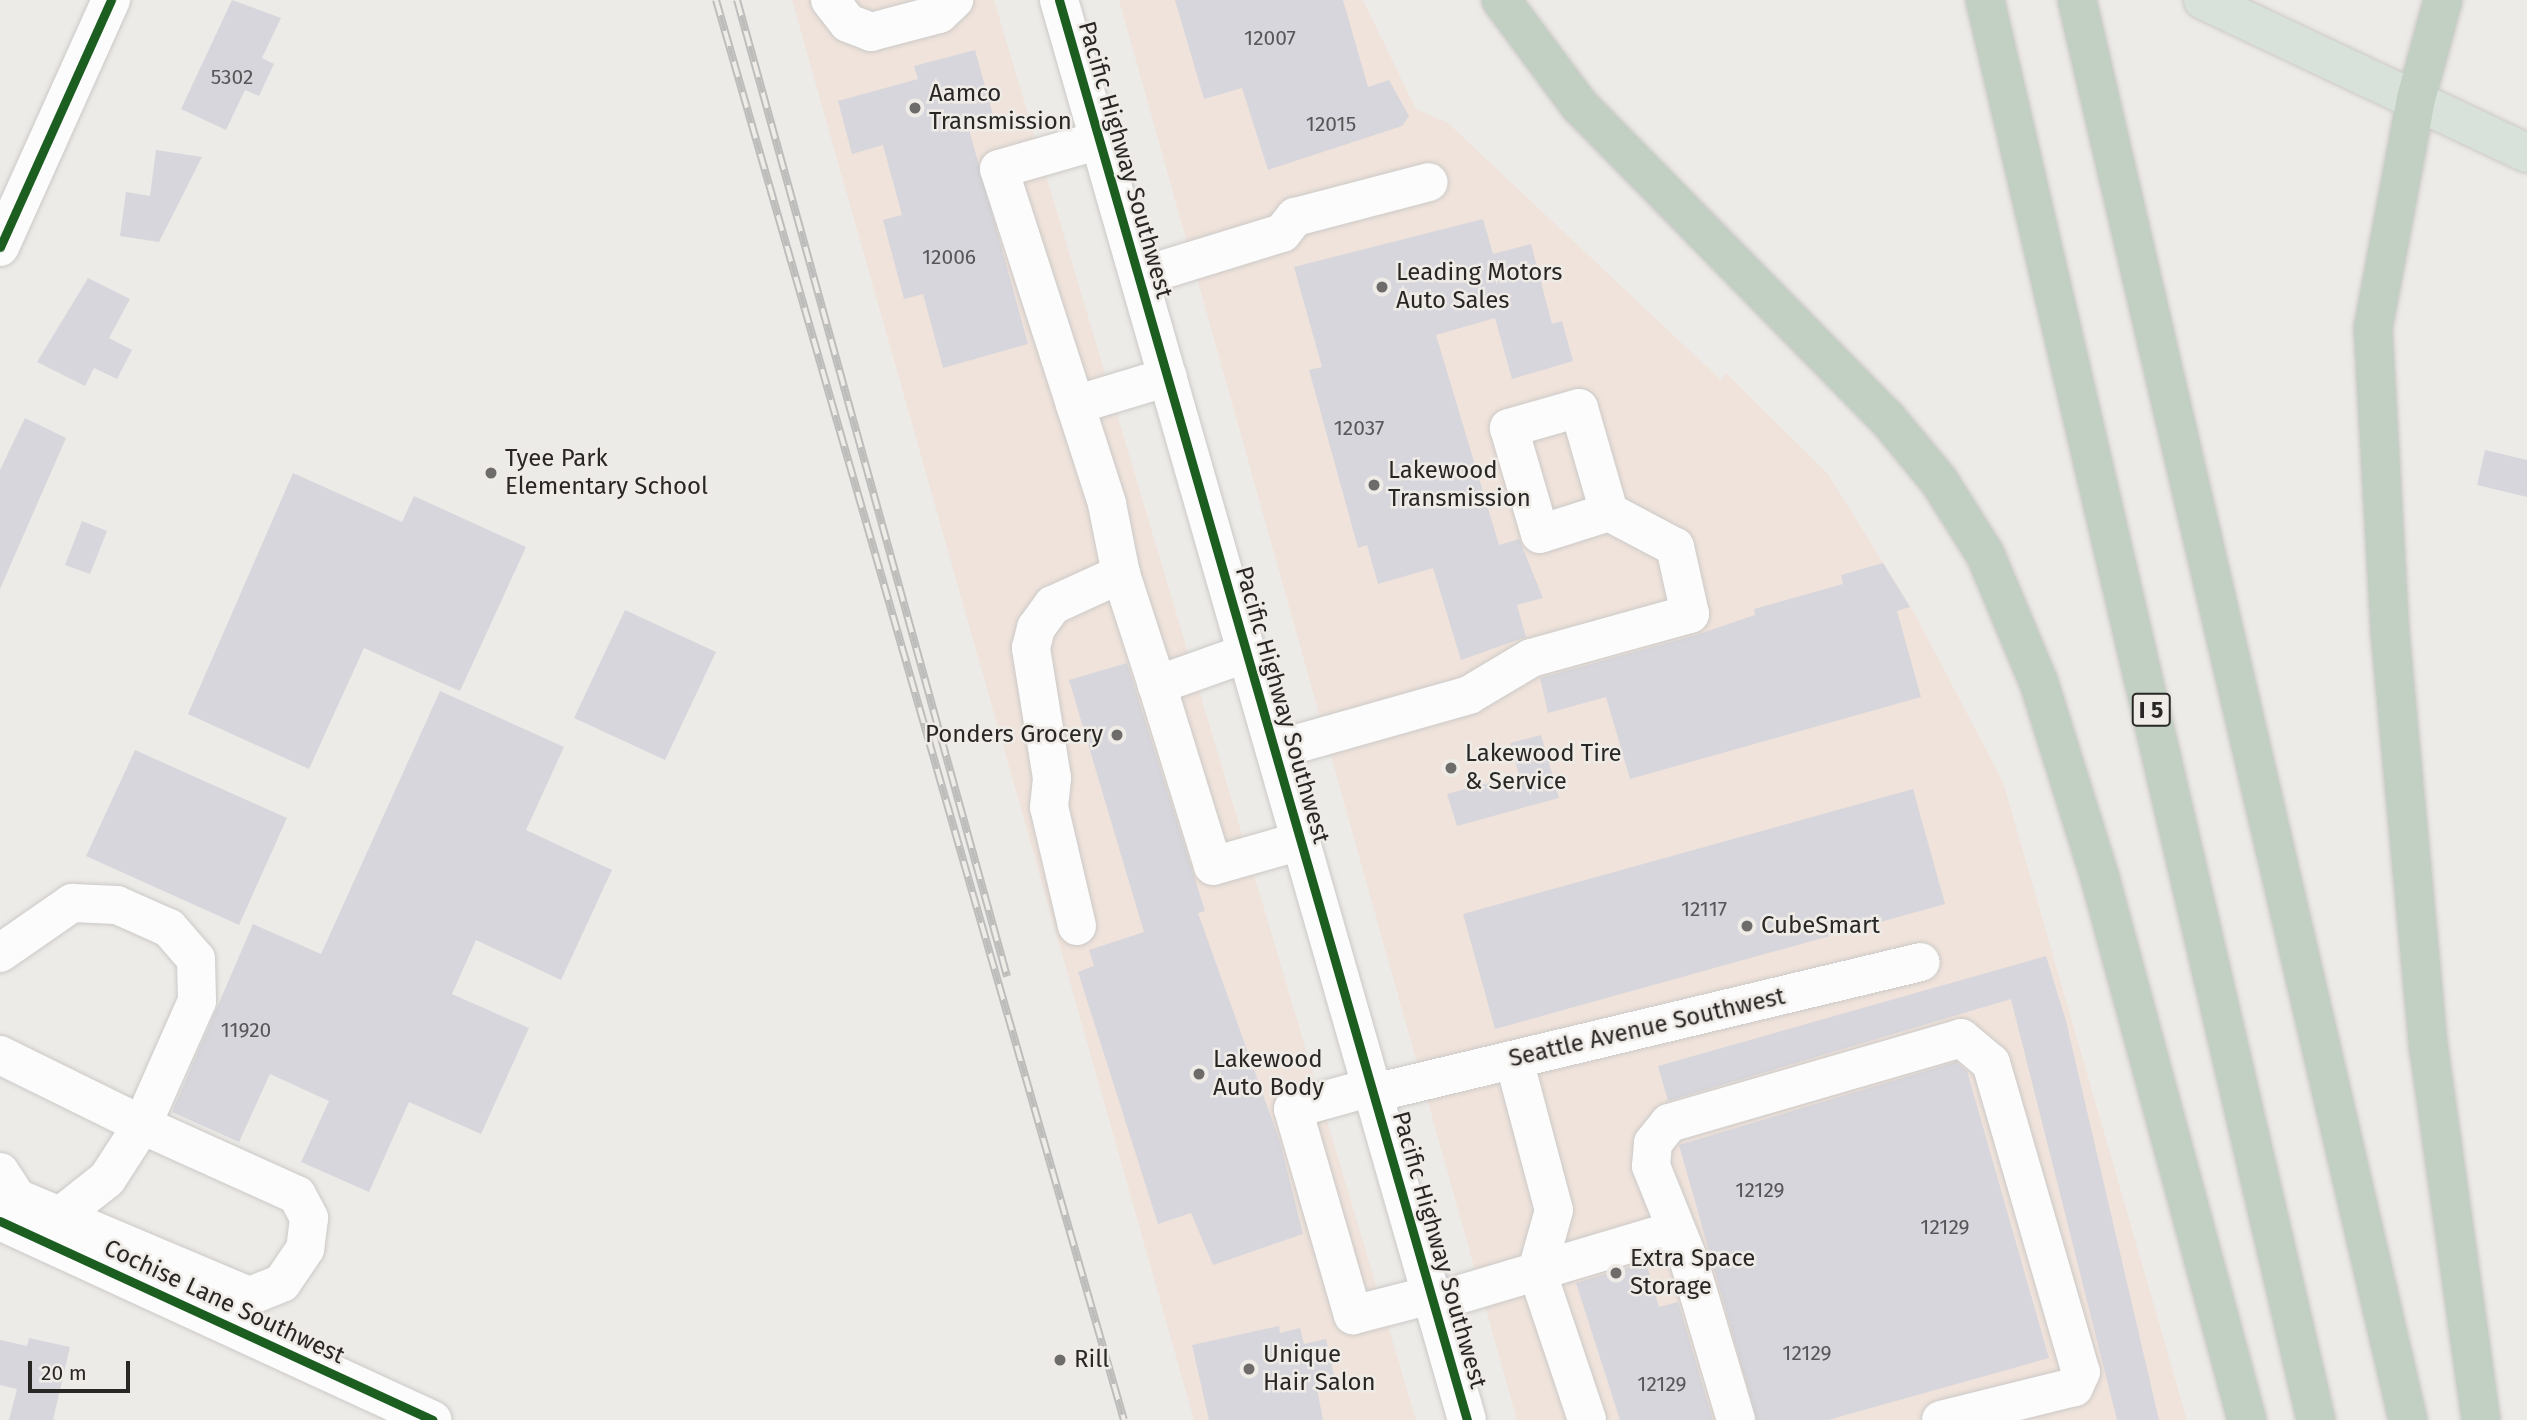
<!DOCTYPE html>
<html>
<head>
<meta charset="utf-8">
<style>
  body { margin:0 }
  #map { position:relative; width:2527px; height:1420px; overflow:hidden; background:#edebe8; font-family:"Fira Sans",sans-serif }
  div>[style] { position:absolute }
  .commercial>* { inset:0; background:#f0e3db }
  .building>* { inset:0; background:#d7d6dc }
  .roads { filter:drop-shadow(0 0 2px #cbc9c7) drop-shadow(0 0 2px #cbc9c7) }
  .minor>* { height:38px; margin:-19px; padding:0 19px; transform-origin:19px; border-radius:19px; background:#fcfcfc }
  .major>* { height:38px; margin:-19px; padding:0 19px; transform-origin:19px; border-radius:19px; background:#d9e2da }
  .highway>* { height:38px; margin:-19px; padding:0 19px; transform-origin:19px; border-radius:19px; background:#c2cfc3 }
  .rail>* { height:8px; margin-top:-4px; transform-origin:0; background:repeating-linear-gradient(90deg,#efebe6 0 16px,#bdbdbc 0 32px); box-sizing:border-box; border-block:2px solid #bdbdbc }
  .cycleway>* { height:9px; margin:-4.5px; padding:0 4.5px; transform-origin:4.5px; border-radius:4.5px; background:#1b5e20 }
  .dots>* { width:19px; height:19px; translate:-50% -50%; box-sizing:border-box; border:4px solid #efebe6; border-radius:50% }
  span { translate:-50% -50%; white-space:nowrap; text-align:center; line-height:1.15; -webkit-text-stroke:5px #efebe6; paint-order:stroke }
  .number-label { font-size:21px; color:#585658 }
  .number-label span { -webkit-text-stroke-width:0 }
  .shield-label span { padding:2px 5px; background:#efebe6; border:2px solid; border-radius:5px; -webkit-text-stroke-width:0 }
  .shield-label { font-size:23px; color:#292726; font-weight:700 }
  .poi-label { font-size:24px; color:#292726 }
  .left { translate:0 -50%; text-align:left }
  .right { translate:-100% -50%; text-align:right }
  .street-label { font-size:24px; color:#292726 }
  .scale { position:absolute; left:28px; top:1361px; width:102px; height:32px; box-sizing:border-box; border:4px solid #292726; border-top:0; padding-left:9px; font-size:21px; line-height:24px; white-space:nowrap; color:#292726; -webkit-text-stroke:5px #efebe6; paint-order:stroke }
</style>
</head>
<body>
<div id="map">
  <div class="commercial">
    <div style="clip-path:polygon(792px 0,994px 0,1416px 1420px,1194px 1420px)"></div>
    <div style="clip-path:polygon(1119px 0,1363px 0,1416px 109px,1448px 123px,1721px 380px,1726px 373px,1828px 474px,1915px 614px,2003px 782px,2187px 1420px,1517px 1420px)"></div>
  </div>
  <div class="building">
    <div style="clip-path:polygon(232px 0,281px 18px,262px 58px,274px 64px,259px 96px,245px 90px,226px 130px,181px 109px)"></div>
    <div style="clip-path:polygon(1175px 0,1343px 0,1368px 87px,1389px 80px,1409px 116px,1402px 126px,1268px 170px,1242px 88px,1204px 99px)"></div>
    <div style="clip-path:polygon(975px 50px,993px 115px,967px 122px,1028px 344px,943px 368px,923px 294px,904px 299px,883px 220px,902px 215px,883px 145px,852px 154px,838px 101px,918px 79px,914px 66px)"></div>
    <div style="clip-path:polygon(156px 150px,202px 157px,159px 242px,120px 236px,126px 192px,150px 196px)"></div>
    <div style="clip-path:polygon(1483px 219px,1493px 254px,1531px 244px,1552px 324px,1562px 321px,1573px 361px,1512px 379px,1495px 318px,1436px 335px,1499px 545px,1519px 539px,1543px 598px,1517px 605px,1526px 637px,1461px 660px,1433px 568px,1378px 584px,1367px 545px,1358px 548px,1309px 370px,1322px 367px,1294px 267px)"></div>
    <div style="clip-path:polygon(88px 278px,130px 299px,109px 338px,132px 350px,117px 379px,94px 368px,85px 386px,37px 362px)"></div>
    <div style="clip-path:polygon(25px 418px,66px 438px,0 589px,0 470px)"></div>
    <div style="clip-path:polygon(2485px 450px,2527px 460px,2527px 497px,2477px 485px)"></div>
    <div style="clip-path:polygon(293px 473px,402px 522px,414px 496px,526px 547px,460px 691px,364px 648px,309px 769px,188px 714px)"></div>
    <div style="clip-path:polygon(82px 521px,107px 531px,90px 574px,65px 565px)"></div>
    <div style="clip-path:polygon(1883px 563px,1910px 607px,1897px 611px,1921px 697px,1630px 779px,1606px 697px,1548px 713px,1540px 678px,1696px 635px,1755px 615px,1754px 609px,1843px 584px,1841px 575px)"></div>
    <div style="clip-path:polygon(625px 610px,716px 652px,665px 760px,574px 718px)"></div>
    <div style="clip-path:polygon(1127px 663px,1205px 911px,1198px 913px,1280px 1142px,1303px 1234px,1213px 1265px,1191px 1213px,1158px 1224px,1078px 972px,1094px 966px,1089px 950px,1144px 932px,1069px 680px)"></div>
    <div style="clip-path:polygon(440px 691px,564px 747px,526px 830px,612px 870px,561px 980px,476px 940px,452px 994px,529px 1028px,481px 1134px,409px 1102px,369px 1192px,301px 1162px,329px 1101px,270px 1074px,239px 1142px,172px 1112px,253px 924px,321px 954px)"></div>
    <div style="clip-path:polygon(1541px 735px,1559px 798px,1457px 826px,1447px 794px,1519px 775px,1510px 743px)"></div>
    <div style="clip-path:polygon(135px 750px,287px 818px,239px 925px,86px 856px)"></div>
    <div style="clip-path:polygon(1913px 789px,1945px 904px,1495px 1029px,1463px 914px)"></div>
    <div style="clip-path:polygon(2046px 956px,2066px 1021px,2159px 1420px,2117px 1420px,2011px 999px,1668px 1101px,1658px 1066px)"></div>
    <div style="clip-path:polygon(1956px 1062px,1967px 1071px,2049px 1358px,1828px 1420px,1757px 1420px,1679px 1145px)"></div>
    <div style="clip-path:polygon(1646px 1262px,1659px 1307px,1678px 1302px,1713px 1420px,1620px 1420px,1576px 1283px)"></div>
    <div style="clip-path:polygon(1279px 1326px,1280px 1333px,1300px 1328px,1304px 1344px,1326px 1339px,1336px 1384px,1317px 1389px,1323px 1420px,1209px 1420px,1192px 1345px)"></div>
    <div style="clip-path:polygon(29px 1338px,70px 1347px,53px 1420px,9px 1420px,17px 1389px,0 1385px,0 1340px,27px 1346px)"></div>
  </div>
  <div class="roads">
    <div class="minor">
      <div style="left:830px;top:0;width:29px;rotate:52deg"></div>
      <div style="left:848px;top:23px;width:25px;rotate:21deg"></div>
      <div style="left:871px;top:32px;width:70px;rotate:-14.8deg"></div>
      <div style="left:939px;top:14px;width:21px;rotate:-43deg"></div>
      <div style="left:1059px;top:0;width:1477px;rotate:73.97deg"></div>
      <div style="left:1100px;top:140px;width:105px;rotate:164deg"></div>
      <div style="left:999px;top:169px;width:352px;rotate:72.1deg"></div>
      <div style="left:1107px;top:504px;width:71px;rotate:78.7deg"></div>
      <div style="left:1121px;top:574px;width:117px;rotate:72deg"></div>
      <div style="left:0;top:247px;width:271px;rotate:-65.8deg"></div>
      <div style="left:1139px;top:277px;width:150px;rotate:-17.1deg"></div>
      <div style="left:1282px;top:233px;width:21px;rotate:-51deg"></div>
      <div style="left:1295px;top:217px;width:138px;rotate:-14.6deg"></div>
      <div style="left:1075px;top:405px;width:97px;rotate:-16.8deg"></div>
      <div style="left:1247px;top:653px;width:96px;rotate:160.4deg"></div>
      <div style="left:1157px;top:685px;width:189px;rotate:72.8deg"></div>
      <div style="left:1213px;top:866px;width:91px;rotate:-15.9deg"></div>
      <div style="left:1275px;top:750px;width:202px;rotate:-15.8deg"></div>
      <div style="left:1469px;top:695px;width:72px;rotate:-30.8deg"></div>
      <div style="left:1531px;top:658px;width:165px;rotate:-15.5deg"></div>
      <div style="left:1690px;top:614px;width:69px;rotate:-102.6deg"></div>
      <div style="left:1675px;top:547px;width:75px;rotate:-152.1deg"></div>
      <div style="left:1609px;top:512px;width:108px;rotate:-106.1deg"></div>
      <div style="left:1579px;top:408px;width:73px;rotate:164.1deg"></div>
      <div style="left:1509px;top:428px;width:110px;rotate:73.7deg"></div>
      <div style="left:1540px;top:534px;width:72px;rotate:-17.7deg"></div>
      <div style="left:1077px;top:926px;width:122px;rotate:-103.2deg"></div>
      <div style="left:1049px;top:807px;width:29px;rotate:-84deg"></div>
      <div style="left:1052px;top:778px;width:132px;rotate:-99.2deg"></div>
      <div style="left:1031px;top:648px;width:21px;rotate:-76deg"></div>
      <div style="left:1036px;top:628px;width:29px;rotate:-54deg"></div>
      <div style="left:1053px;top:605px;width:75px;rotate:-24.5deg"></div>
      <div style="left:0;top:953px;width:88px;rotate:-34.8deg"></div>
      <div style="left:72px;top:903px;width:45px;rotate:2.5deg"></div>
      <div style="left:117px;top:905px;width:57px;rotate:23.9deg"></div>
      <div style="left:169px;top:928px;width:41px;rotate:48.9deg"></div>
      <div style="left:196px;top:959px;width:42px;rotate:88.6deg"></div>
      <div style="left:197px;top:1001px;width:136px;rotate:113.9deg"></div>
      <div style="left:142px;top:1125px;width:170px;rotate:24.3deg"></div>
      <div style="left:297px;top:1195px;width:26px;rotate:62deg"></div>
      <div style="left:309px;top:1218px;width:31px;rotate:97deg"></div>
      <div style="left:305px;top:1249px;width:41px;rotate:124.1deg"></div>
      <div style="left:282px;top:1283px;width:35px;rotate:158deg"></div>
      <div style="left:249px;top:1296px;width:252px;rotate:-157.1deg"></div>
      <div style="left:17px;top:1198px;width:31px;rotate:-123deg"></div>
      <div style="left:0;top:1055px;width:158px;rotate:26.2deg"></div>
      <div style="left:142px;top:1125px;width:64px;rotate:122.9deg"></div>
      <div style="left:107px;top:1179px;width:55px;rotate:141.7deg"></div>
      <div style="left:1514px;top:1060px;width:155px;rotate:75.1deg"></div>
      <div style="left:1554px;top:1210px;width:63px;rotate:105.6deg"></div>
      <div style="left:1537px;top:1271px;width:157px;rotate:71.4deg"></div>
      <div style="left:1372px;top:1087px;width:82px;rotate:164.4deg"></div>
      <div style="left:1293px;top:1109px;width:215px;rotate:73.8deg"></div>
      <div style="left:1353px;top:1315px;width:81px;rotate:-14.4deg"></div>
      <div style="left:1374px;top:1093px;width:562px;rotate:-13.47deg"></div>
      <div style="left:0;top:1221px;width:476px;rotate:24.7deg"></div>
      <div style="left:1434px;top:1302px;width:248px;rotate:-16.6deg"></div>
      <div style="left:1736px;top:1420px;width:169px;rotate:-106.5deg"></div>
      <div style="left:1688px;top:1258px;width:99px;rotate:-111.9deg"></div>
      <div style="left:1651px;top:1166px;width:23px;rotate:-85deg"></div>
      <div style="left:1653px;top:1143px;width:26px;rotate:-51deg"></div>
      <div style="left:1669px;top:1123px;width:304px;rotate:-16.2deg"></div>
      <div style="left:1961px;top:1038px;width:39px;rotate:40deg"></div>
      <div style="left:1991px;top:1063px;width:322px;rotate:73.8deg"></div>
      <div style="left:2081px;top:1372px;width:17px;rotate:115deg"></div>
      <div style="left:2074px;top:1387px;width:137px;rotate:166.1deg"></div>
    </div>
    <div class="major">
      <div style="left:2203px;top:0;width:358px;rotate:25.3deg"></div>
    </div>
    <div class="highway">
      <div style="left:1501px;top:0;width:131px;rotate:53.4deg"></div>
      <div style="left:1579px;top:105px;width:438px;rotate:45.5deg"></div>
      <div style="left:1886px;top:417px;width:83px;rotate:50.4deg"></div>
      <div style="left:1939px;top:481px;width:86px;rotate:57.8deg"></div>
      <div style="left:1985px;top:554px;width:140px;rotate:67.3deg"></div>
      <div style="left:2039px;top:683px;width:204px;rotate:72.6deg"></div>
      <div style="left:2100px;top:878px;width:562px;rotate:74.83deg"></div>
      <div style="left:1985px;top:0;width:1458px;rotate:76.88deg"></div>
      <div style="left:2077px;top:0;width:1458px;rotate:76.88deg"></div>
      <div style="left:2443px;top:0;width:103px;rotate:105.3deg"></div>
      <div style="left:2416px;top:99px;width:233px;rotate:100.6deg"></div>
      <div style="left:2373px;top:328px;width:305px;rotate:86.8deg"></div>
      <div style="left:2390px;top:633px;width:419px;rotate:84.7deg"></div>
      <div style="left:2429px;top:1050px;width:374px;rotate:82deg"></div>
    </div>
  </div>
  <div class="rail">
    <div style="left:716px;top:0;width:1477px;rotate:73.97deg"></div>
    <div style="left:737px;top:0;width:1013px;rotate:74.54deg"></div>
  </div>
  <div class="cycleway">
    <div style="left:1059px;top:0;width:1477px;rotate:73.97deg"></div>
    <div style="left:0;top:247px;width:271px;rotate:-65.8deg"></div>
    <div style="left:0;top:1221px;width:476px;rotate:24.7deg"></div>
  </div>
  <div class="dots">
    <div style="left:915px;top:108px;background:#6e6c6a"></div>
    <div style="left:1382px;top:287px;background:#6e6c6a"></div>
    <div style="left:491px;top:473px;background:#6e6c6a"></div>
    <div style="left:1374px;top:485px;background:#6e6c6a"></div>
    <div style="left:1117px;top:735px;background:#6e6c6a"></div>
    <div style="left:1451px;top:768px;background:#6e6c6a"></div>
    <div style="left:1747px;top:926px;background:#6e6c6a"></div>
    <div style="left:1199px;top:1074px;background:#6e6c6a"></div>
    <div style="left:1616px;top:1273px;background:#6e6c6a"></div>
    <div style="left:1060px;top:1360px;background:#6e6c6a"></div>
    <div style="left:1249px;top:1369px;background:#6e6c6a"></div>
  </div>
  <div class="number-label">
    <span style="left:1270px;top:38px">12007</span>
    <span style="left:232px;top:77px">5302</span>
    <span style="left:1331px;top:124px">12015</span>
    <span style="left:949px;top:257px">12006</span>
    <span style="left:1359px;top:428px">12037</span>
    <span style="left:1704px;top:909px">12117</span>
    <span style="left:246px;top:1030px">11920</span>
    <span style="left:1760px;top:1190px">12129</span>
    <span style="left:1945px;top:1227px">12129</span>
    <span style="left:1807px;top:1353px">12129</span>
    <span style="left:1662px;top:1384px">12129</span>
  </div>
  <div class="shield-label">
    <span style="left:2151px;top:710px">I 5</span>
  </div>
  <div class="poi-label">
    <span class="left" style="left:929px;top:108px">Aamco<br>Transmission</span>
    <span class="left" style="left:1396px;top:287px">Leading Motors<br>Auto Sales</span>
    <span class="left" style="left:505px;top:473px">Tyee Park<br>Elementary School</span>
    <span class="left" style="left:1388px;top:485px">Lakewood<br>Transmission</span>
    <span class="right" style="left:1103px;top:735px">Ponders Grocery</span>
    <span class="left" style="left:1465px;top:768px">Lakewood Tire<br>&amp; Service</span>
    <span class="left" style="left:1761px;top:926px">CubeSmart</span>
    <span class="left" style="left:1213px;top:1074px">Lakewood<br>Auto Body</span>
    <span class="left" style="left:1630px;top:1273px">Extra Space<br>Storage</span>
    <span class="left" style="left:1263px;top:1369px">Unique<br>Hair Salon</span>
    <span class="left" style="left:1074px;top:1360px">Rill</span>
  </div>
  <div class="street-label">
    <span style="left:1125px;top:160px;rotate:74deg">Pacific Highway Southwest</span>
    <span style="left:1282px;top:705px;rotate:74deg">Pacific Highway Southwest</span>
    <span style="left:1647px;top:1028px;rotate:-13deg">Seattle Avenue Southwest</span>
    <span style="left:1439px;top:1250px;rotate:74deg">Pacific Highway Southwest</span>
    <span style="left:224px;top:1302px;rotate:25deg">Cochise Lane Southwest</span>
  </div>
  <div class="scale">20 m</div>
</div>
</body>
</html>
